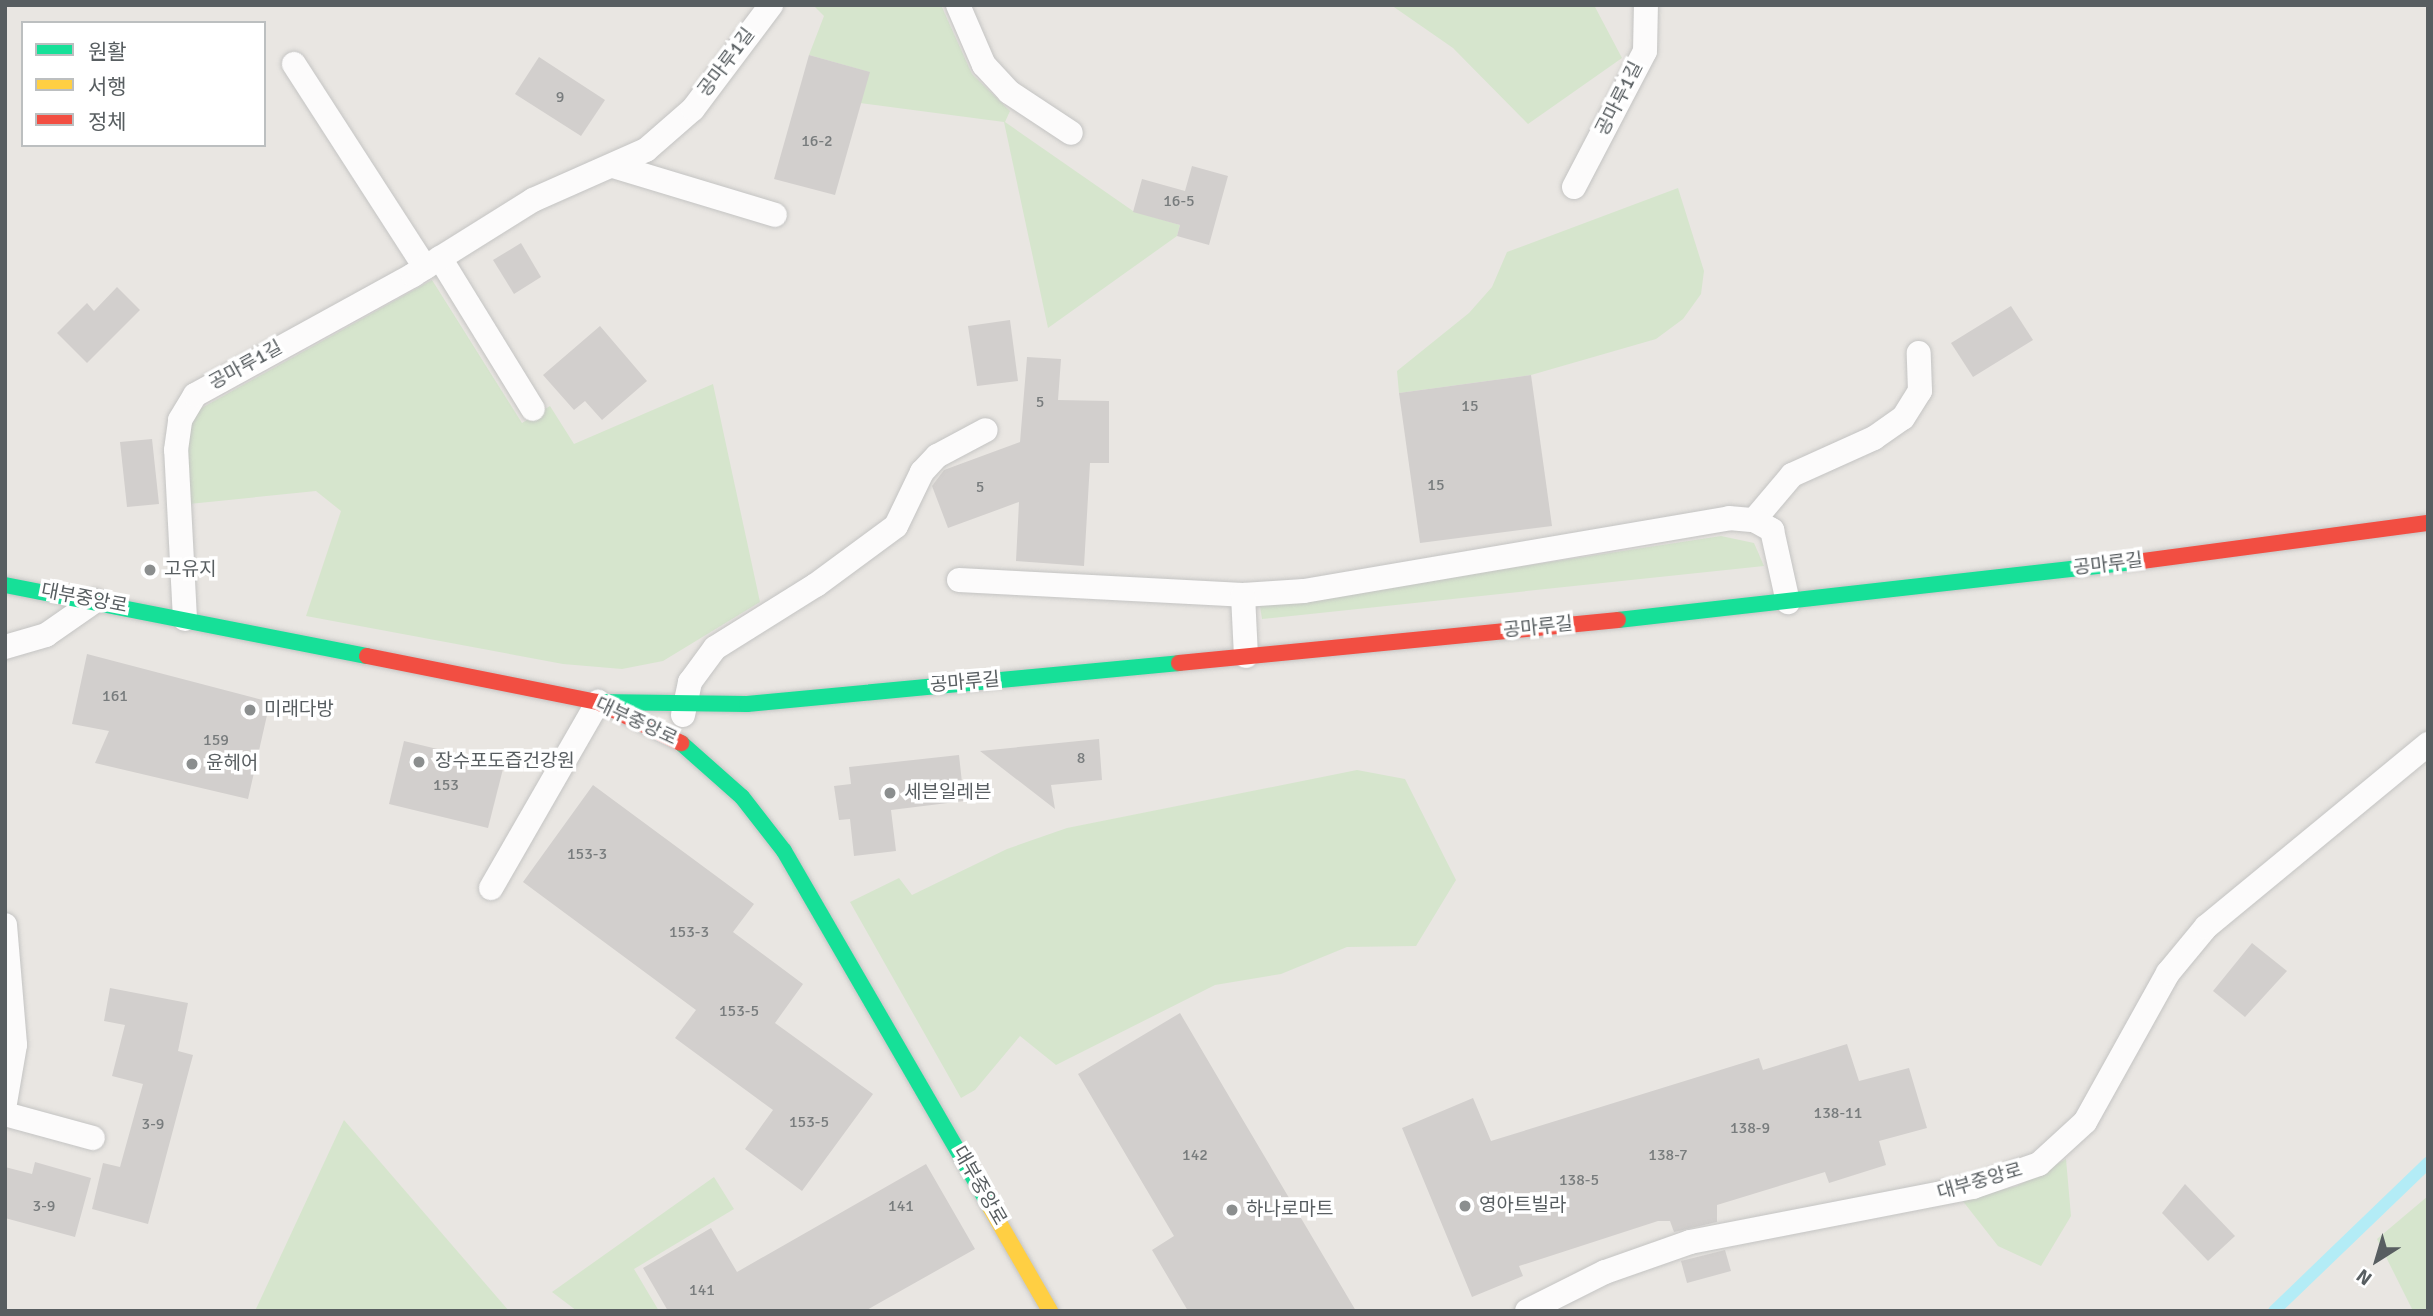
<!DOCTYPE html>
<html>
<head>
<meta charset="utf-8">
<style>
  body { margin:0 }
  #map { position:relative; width:2433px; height:1316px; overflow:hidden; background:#e9e6e2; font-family:Signika,"Noto Sans KR",sans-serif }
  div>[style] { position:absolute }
  .green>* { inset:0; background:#d6e5cd }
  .stream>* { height:12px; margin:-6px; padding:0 6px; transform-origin:6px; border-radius:6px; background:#b3ecf6 }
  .building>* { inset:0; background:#d2cfcd }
  .roads { filter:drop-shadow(0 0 2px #c4c4c3) drop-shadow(0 0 2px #c4c4c3) }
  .lane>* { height:24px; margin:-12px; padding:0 12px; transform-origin:12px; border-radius:12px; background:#fcfbfb }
  .fast>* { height:16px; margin:-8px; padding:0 8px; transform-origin:8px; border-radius:8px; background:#16e098 }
  .slow>* { height:16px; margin:-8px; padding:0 8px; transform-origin:8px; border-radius:8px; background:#ffcf43 }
  .jam>* { height:16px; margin:-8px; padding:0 8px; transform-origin:8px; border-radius:8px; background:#f24e42 }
  .dots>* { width:19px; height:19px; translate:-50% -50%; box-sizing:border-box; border:4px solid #fff; border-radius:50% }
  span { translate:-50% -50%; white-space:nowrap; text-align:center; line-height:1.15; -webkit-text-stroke:7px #fff; paint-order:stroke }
  .number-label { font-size:16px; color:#787c7d }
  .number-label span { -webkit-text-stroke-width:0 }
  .street-label { font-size:19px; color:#585e61 }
  .poi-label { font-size:19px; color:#585e61 }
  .left { translate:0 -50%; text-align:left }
  .frame { position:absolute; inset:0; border:7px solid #585e61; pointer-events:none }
  .legend { position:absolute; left:21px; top:21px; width:245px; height:126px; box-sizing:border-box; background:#fff; border:2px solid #bcbfc0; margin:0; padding:9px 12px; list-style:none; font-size:21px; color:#585e61 }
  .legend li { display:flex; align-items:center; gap:14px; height:35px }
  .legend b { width:35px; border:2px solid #bcbfc0 }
  .north { position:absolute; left:2342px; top:1225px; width:70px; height:70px; -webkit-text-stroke:5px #fff; paint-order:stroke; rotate:217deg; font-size:19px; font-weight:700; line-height:28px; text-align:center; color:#585e61 }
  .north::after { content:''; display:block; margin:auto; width:24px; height:32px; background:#585e61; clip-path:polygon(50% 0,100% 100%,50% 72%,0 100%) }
</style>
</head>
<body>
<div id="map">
  <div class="green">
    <div style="clip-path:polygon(813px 5px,941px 5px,972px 74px,1010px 111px,1005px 122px,1133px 211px,1180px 225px,1177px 236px,1048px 328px,1004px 122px,860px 103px,869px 72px,809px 55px,824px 16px)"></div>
    <div style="clip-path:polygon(1391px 5px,1594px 5px,1622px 58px,1528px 124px,1453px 48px)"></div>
    <div style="clip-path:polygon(1678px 188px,1704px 271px,1701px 294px,1683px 319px,1656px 339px,1531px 375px,1399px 393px,1397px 371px,1469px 313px,1492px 287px,1507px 252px)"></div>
    <div style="clip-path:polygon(432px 280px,522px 423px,550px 406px,574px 444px,713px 384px,760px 602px,663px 661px,622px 669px,563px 664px,306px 616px,341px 511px,316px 491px,189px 504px,187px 436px,198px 410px)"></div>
    <div style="clip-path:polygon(1721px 536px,1754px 543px,1764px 566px,1262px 619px,1260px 606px)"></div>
    <div style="clip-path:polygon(1357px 770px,1405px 779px,1456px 880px,1416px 946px,1347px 947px,1281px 974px,1215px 985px,1056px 1065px,1020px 1036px,975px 1090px,961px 1098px,850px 902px,899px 878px,912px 895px,1007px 849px,1067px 828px)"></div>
    <div style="clip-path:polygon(344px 1120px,509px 1311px,255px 1311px)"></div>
    <div style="clip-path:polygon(2066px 1159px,2071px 1216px,2041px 1266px,1998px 1246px,1962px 1200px,2017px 1186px)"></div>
    <div style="clip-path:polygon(714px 1177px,734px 1209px,634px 1269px,659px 1311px,577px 1311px,552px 1292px)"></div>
    <div style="clip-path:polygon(2428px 1196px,2428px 1311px,2413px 1311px,2377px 1239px)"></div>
  </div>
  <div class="stream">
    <div style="left:2274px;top:1311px;width:214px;rotate:-43.9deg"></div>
  </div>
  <div class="building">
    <div style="clip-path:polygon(809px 55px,870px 72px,835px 195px,774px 179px)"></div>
    <div style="clip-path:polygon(539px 57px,605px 100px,581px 136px,515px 94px)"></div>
    <div style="clip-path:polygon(1192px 166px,1228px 176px,1209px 245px,1177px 236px,1180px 225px,1133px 212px,1142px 179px,1185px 191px)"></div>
    <div style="clip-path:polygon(521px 243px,541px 277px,514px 294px,493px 260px)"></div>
    <div style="clip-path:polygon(117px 287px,140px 310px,87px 363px,57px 333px,87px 303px,94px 311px)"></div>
    <div style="clip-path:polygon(2011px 306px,2033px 340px,1973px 377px,1951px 343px)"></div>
    <div style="clip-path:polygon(1010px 320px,1018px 381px,977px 386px,968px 326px)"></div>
    <div style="clip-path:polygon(600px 326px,647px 381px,602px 420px,585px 401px,574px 410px,543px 375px)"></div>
    <div style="clip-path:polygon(1027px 357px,1061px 359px,1058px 400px,1109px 401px,1109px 463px,1090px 463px,1084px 566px,1016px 561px,1019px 502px,948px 528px,932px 486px,944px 470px,1020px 442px)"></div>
    <div style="clip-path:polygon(1531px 375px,1552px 526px,1420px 543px,1399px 393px)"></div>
    <div style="clip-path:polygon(152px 439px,159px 504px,127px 507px,120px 442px)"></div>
    <div style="clip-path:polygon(87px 654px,270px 702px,248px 799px,95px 763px,109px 731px,72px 724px)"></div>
    <div style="clip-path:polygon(1099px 739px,1102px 780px,1051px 785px,1055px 809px,980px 751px)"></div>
    <div style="clip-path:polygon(404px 741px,504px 765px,488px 828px,389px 804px)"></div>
    <div style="clip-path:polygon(959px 755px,964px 801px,891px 810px,896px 851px,854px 856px,850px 819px,839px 820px,834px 786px,851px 784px,849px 767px)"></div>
    <div style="clip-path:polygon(593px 785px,754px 904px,733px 932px,803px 984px,775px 1023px,873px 1094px,802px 1191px,745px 1149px,773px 1110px,675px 1038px,696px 1010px,523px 882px)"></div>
    <div style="clip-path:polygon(2252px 943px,2287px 971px,2245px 1017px,2213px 991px)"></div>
    <div style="clip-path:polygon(110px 988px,188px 1003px,178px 1051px,193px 1055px,148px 1224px,92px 1209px,103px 1163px,120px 1167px,143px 1084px,112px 1076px,125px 1025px,104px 1021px)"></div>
    <div style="clip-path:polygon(1180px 1013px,1240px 1115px,1356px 1311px,1188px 1311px,1152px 1250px,1174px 1236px,1078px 1074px)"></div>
    <div style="clip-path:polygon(1847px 1044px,1859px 1081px,1909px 1068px,1927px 1128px,1879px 1141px,1886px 1165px,1829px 1183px,1825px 1172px,1717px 1205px,1717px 1222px,1674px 1232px,1670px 1221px,1658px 1221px,1519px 1266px,1523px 1276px,1472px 1297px,1402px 1128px,1473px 1098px,1491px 1141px,1759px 1058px,1763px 1070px)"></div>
    <div style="clip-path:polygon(35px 1162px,91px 1178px,75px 1237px,5px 1218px,5px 1167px,32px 1174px)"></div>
    <div style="clip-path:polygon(926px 1164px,975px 1249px,865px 1311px,668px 1311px,643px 1268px,711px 1228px,737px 1272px)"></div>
    <div style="clip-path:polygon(2185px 1184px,2235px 1236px,2208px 1261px,2162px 1213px)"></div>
    <div style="clip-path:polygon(1725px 1250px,1731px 1271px,1687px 1283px,1681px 1261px)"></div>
  </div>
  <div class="roads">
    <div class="lane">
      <div style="left:958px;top:5px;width:65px;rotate:66.6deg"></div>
      <div style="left:984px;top:65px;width:37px;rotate:47deg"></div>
      <div style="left:1009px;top:92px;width:74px;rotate:33.5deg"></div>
      <div style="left:294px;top:64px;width:242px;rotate:57.2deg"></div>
      <div style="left:613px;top:166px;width:169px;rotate:16.8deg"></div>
      <div style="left:1574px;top:187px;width:153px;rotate:-62.4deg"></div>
      <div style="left:1645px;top:51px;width:46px;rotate:-88.8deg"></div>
      <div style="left:440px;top:258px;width:177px;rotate:58.4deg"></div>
      <div style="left:1754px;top:520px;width:59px;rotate:-49.8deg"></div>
      <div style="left:1792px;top:475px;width:90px;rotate:-24.3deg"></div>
      <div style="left:1874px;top:438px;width:35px;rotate:-35deg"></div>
      <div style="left:1903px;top:418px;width:32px;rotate:-58deg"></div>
      <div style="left:1920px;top:391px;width:38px;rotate:-92deg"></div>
      <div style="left:959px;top:580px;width:284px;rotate:3deg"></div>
      <div style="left:1243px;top:595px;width:61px;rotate:-3.8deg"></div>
      <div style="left:1304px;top:591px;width:431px;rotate:-9.7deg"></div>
      <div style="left:1729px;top:518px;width:25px;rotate:5deg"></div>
      <div style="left:1754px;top:520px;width:21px;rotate:29deg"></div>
      <div style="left:1772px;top:530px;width:74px;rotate:77.5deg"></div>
      <div style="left:1243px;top:595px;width:61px;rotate:87.2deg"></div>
      <div style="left:185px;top:619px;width:169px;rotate:-93deg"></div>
      <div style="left:176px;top:450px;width:30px;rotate:-82deg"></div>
      <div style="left:180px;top:420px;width:29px;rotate:-59deg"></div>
      <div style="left:195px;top:395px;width:249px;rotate:-28.8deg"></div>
      <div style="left:413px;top:275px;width:142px;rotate:-32deg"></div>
      <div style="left:533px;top:200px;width:124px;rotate:-23.9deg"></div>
      <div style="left:646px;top:150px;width:62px;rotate:-41.1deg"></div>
      <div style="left:693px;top:109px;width:130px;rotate:-53.1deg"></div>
      <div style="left:5px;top:647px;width:43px;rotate:-16.3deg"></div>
      <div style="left:46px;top:635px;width:60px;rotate:-34.8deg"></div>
      <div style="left:683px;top:715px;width:34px;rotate:-78deg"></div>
      <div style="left:690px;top:682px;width:42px;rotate:-53.7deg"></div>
      <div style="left:715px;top:648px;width:119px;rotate:-32deg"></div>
      <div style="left:816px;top:585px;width:99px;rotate:-36.4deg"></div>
      <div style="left:896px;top:526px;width:60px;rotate:-64.3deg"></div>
      <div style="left:922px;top:472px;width:22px;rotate:-47deg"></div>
      <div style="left:937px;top:456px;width:55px;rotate:-28deg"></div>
      <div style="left:491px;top:888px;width:215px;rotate:-60.1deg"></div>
      <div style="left:5px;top:925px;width:120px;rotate:85.2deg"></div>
      <div style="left:15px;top:1045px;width:59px;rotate:99.8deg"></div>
      <div style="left:5px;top:1114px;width:91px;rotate:15.3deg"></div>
      <div style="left:1527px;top:1311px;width:87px;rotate:-26.6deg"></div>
      <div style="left:1605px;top:1272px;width:90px;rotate:-19.4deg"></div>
      <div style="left:1690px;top:1242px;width:288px;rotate:-11deg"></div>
      <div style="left:1973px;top:1187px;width:70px;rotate:-19.2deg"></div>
      <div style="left:2039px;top:1164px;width:62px;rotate:-42.4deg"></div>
      <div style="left:2085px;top:1122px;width:171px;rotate:-60.9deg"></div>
      <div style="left:2168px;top:973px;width:60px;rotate:-50.4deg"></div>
      <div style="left:2206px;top:927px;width:288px;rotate:-39.5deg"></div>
    </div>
    <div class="fast">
      <div style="left:5px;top:585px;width:369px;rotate:11.1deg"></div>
      <div style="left:1618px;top:620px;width:527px;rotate:-6.42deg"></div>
      <div style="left:598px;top:702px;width:149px;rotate:0.8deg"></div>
      <div style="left:747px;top:704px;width:434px;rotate:-5.4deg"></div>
      <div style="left:681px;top:743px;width:81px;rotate:41.5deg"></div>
      <div style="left:742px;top:797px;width:68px;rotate:52.1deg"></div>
      <div style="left:784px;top:851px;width:411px;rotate:59.9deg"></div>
    </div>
    <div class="slow">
      <div style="left:990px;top:1207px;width:120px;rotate:60deg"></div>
    </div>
    <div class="jam">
      <div style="left:2142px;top:561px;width:289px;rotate:-7.6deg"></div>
      <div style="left:367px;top:656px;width:236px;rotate:11.3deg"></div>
      <div style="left:598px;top:702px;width:93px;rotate:26.3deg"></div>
      <div style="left:1179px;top:663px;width:441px;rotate:-5.6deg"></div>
    </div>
  </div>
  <div class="dots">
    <div style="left:150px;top:570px;background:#8b8e8e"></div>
    <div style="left:250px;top:710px;background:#8b8e8e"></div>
    <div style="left:419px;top:762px;background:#8b8e8e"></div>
    <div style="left:192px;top:764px;background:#8b8e8e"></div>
    <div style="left:890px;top:793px;background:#8b8e8e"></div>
    <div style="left:1465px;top:1206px;background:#8b8e8e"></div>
    <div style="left:1232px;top:1210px;background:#8b8e8e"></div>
  </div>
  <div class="number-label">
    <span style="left:560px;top:97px">9</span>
    <span style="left:817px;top:141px">16-2</span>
    <span style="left:1179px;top:201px">16-5</span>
    <span style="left:1040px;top:402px">5</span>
    <span style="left:1470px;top:406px">15</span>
    <span style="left:1436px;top:485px">15</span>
    <span style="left:980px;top:487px">5</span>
    <span style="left:115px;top:696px">161</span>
    <span style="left:216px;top:740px">159</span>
    <span style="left:1081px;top:758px">8</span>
    <span style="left:446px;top:785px">153</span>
    <span style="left:587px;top:854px">153-3</span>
    <span style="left:689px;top:932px">153-3</span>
    <span style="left:739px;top:1011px">153-5</span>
    <span style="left:1838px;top:1113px">138-11</span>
    <span style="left:809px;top:1122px">153-5</span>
    <span style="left:153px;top:1124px">3-9</span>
    <span style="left:1750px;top:1128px">138-9</span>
    <span style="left:1195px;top:1155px">142</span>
    <span style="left:1668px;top:1155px">138-7</span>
    <span style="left:1579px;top:1180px">138-5</span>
    <span style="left:44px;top:1206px">3-9</span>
    <span style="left:901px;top:1206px">141</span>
    <span style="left:702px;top:1290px">141</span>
  </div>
  <div class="street-label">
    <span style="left:727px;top:63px;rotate:-53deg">공마루1길</span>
    <span style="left:1620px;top:99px;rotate:-63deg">공마루1길</span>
    <span style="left:246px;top:366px;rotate:-29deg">공마루1길</span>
    <span style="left:2108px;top:565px;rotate:-7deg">공마루길</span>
    <span style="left:84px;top:599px;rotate:11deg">대부중앙로</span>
    <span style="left:1538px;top:628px;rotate:-6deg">공마루길</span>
    <span style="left:965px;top:683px;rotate:-5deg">공마루길</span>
    <span style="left:636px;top:722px;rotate:25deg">대부중앙로</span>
    <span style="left:1980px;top:1182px;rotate:-16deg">대부중앙로</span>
    <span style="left:979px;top:1186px;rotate:60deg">대부중앙로</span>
  </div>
  <div class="poi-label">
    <span class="left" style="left:164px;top:570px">고유지</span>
    <span class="left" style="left:264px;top:710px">미래다방</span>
    <span class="left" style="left:435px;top:762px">장수포도즙건강원</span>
    <span class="left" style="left:206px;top:764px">윤헤어</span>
    <span class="left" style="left:904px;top:793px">세븐일레븐</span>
    <span class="left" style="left:1479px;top:1206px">영아트빌라</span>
    <span class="left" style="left:1246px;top:1210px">하나로마트</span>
  </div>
  <div class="frame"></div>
  <ul class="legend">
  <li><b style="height:9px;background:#16e098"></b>원활</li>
  <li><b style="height:9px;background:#ffcf43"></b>서행</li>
  <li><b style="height:9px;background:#f24e42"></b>정체</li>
  </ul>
  <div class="north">N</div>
</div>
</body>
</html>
